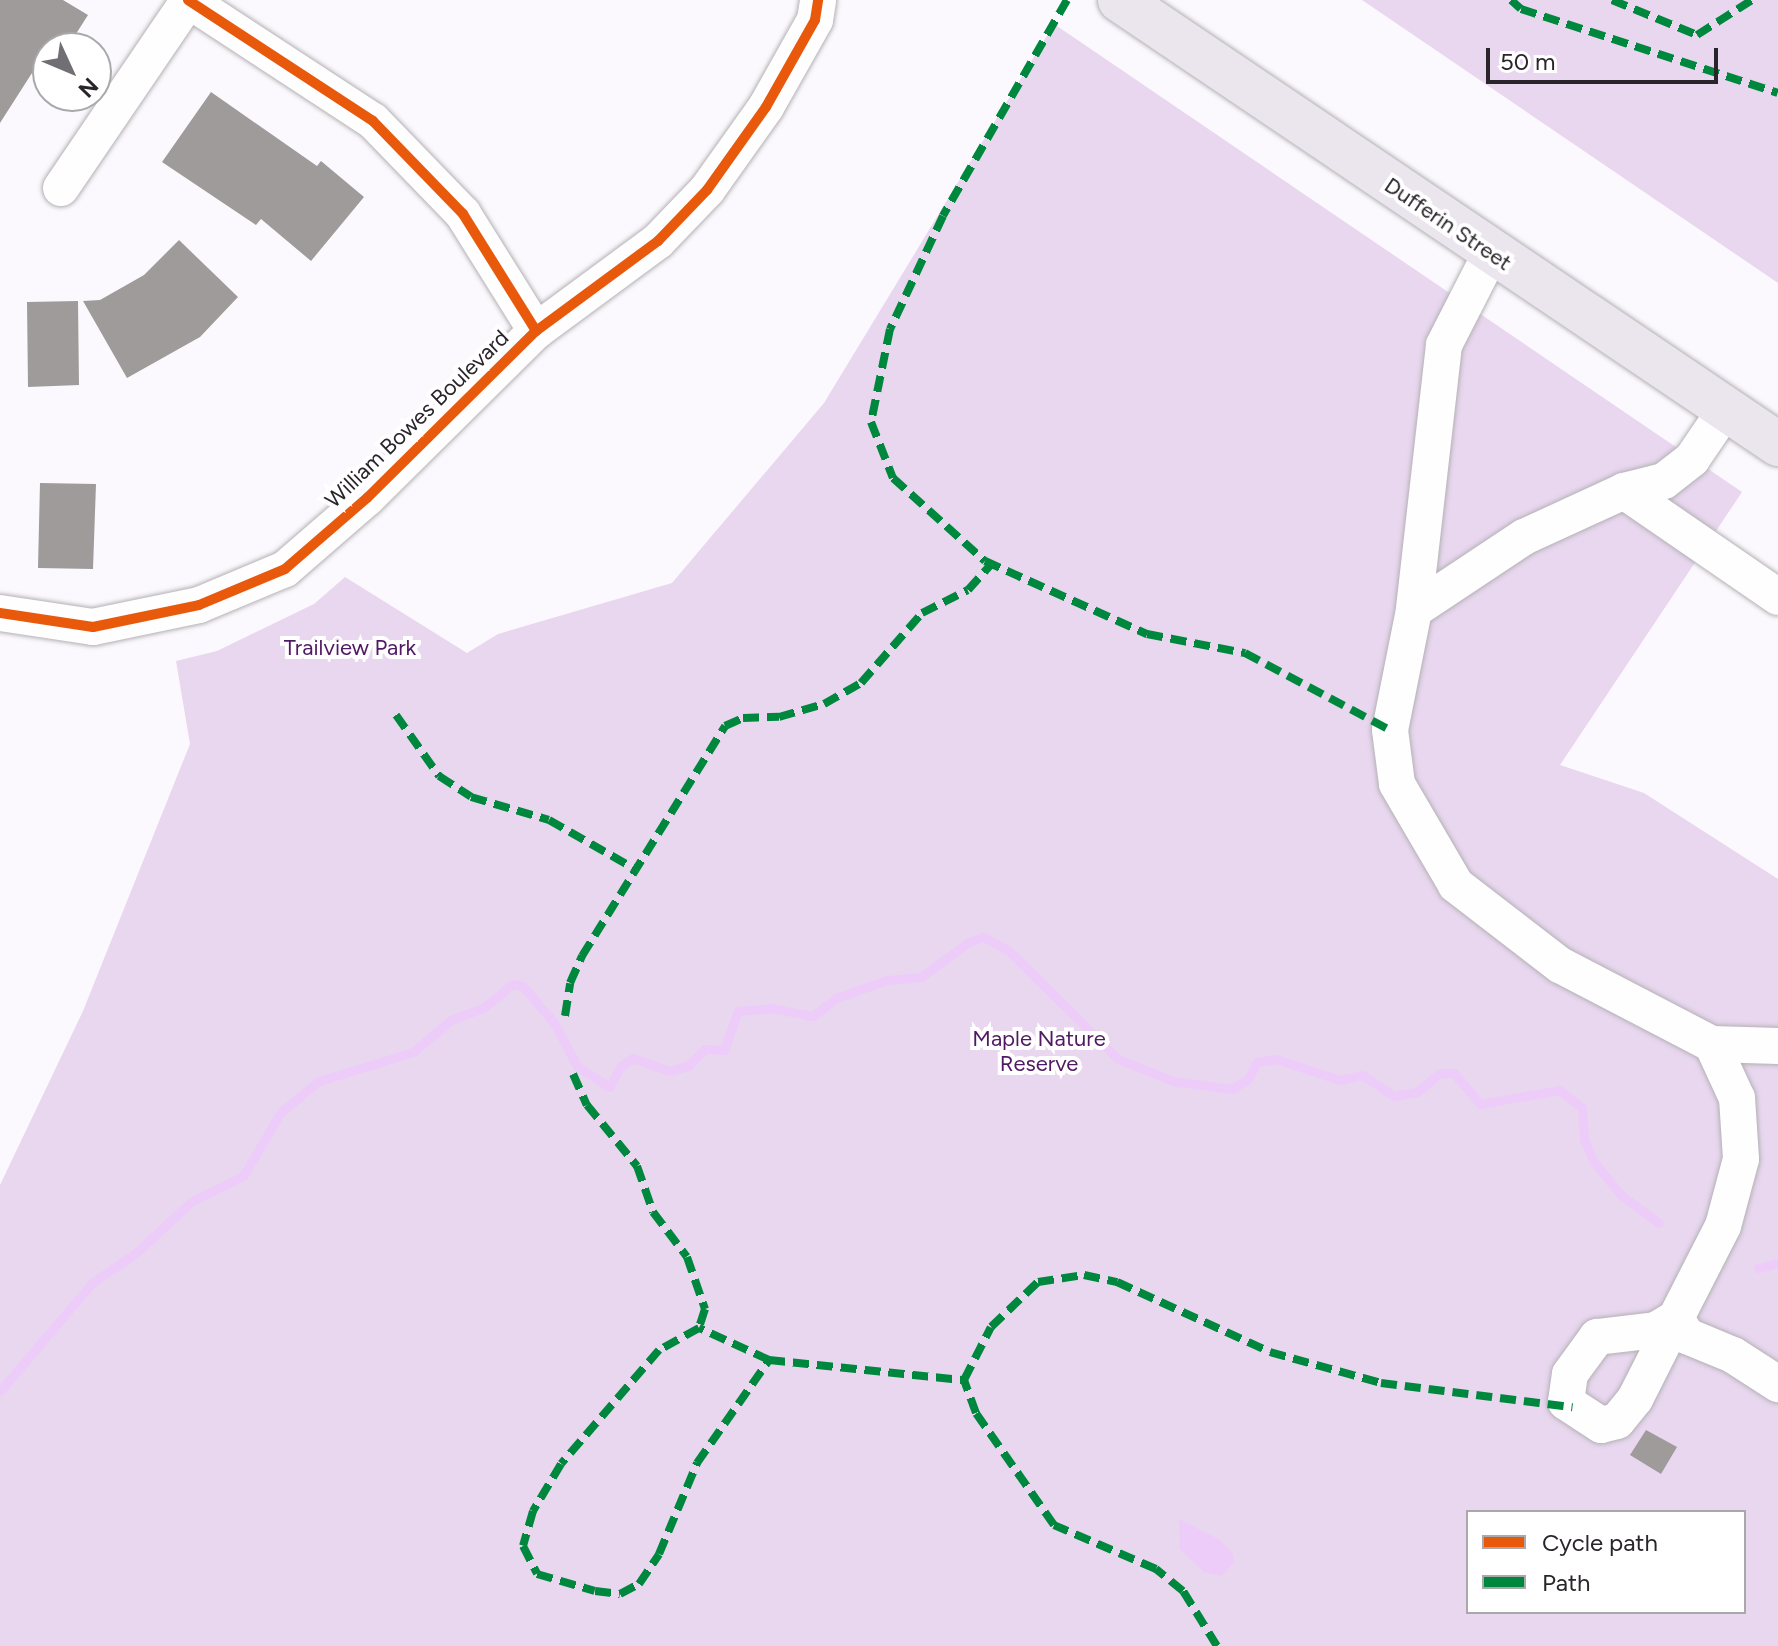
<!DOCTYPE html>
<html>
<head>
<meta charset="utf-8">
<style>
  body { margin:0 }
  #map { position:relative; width:1778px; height:1646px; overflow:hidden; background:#fbf9fd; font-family:Figtree,sans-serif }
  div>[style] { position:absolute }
  .green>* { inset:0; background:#e8d7ef }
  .water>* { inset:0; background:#edccfa }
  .stream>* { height:9px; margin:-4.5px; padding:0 4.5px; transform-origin:4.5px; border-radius:4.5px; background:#edccfa }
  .building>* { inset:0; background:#9e9b9a }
  .roads { filter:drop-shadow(0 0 2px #b4b1b5) drop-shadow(0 0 2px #b4b1b5) }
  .minor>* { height:36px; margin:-18px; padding:0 18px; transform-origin:18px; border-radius:18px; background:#fefeff }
  .major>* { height:44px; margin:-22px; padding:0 22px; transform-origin:22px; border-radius:22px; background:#ebe5ed }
  .quiet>* { height:8px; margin-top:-4px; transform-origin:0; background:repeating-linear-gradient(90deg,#00873e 0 16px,transparent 0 24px) }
  .cycleway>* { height:10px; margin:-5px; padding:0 5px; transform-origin:5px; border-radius:5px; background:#e8590c }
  span { translate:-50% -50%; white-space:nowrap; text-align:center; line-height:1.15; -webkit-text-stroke:8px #fff; paint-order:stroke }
  .street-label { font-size:22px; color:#29252b }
  .park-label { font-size:22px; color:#511963 }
  .legend { position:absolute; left:1466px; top:1510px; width:280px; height:104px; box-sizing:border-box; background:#fff; border:2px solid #a9a8aa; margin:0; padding:10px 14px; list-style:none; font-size:24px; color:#29252b }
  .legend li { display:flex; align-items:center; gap:16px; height:40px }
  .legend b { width:40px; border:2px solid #a9a8aa }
  .north { position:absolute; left:32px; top:32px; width:80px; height:80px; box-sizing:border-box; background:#fff; border:2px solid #a9a8aa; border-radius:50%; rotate:134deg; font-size:22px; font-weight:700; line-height:32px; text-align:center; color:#29252b }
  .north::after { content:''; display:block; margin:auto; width:28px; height:36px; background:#726f74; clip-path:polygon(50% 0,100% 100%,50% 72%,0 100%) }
  .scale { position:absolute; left:1486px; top:48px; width:232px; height:36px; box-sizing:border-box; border:4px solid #29252b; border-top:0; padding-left:10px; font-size:24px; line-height:28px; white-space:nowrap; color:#29252b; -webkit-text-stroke:6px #fff; paint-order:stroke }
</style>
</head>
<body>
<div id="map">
  <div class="green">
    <div style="clip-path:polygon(1362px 0,1778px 0,1778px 283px)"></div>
    <div style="clip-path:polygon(evenodd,1054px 24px,1742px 492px,1560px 765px,1644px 793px,1778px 879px,1778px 1646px,0 1646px,0 1185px,83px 1011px,190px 744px,176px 661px,217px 651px,314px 604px,345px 577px,467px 653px,498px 634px,672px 583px,824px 403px,1054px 24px,1468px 1512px,1744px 1512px,1744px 1612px,1468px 1612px,1468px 1512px)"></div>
  </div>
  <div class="water">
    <div style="clip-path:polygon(1179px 1519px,1220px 1540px,1233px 1554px,1234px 1563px,1221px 1576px,1204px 1572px,1180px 1549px)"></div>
  </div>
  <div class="stream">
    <div style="left:1758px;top:1268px;width:21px;rotate:-14deg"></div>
    <div style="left:0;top:1391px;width:142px;rotate:-49.6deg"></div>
    <div style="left:92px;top:1283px;width:55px;rotate:-34.6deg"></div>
    <div style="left:137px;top:1252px;width:75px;rotate:-42.8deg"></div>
    <div style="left:192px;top:1201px;width:57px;rotate:-26.1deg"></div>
    <div style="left:243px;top:1176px;width:74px;rotate:-59.3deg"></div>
    <div style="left:281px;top:1112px;width:49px;rotate:-39.2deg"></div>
    <div style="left:319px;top:1081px;width:98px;rotate:-17.1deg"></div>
    <div style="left:413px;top:1052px;width:50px;rotate:-40.1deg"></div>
    <div style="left:451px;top:1020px;width:34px;rotate:-21deg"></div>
    <div style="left:483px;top:1008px;width:38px;rotate:-39deg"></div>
    <div style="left:513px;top:984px;width:10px;rotate:11deg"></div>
    <div style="left:523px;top:986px;width:48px;rotate:50deg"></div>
    <div style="left:554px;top:1023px;width:49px;rotate:61.9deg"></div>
    <div style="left:577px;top:1066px;width:38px;rotate:33deg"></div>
    <div style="left:609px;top:1087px;width:24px;rotate:-60deg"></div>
    <div style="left:621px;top:1066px;width:14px;rotate:-34deg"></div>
    <div style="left:633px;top:1058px;width:38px;rotate:20deg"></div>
    <div style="left:669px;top:1071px;width:20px;rotate:-15deg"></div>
    <div style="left:688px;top:1066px;width:24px;rotate:-45deg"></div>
    <div style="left:705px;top:1049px;width:19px;rotate:3deg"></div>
    <div style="left:724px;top:1050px;width:41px;rotate:-70.3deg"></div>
    <div style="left:738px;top:1011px;width:33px;rotate:-5deg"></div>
    <div style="left:771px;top:1008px;width:43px;rotate:10.8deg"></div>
    <div style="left:813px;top:1016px;width:29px;rotate:-38deg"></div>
    <div style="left:836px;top:998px;width:54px;rotate:-19.4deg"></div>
    <div style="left:887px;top:980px;width:34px;rotate:-5deg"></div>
    <div style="left:921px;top:977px;width:59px;rotate:-36.1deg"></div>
    <div style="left:969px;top:942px;width:15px;rotate:-20deg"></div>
    <div style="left:983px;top:937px;width:30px;rotate:28deg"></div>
    <div style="left:1009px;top:951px;width:153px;rotate:44.7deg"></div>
    <div style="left:1118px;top:1059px;width:59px;rotate:21.8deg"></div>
    <div style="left:1173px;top:1081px;width:60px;rotate:7.7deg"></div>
    <div style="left:1232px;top:1089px;width:19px;rotate:-32deg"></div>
    <div style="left:1248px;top:1079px;width:19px;rotate:-62deg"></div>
    <div style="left:1257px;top:1062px;width:19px;rotate:-9deg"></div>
    <div style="left:1276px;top:1059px;width:67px;rotate:18.2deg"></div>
    <div style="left:1340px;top:1080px;width:23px;rotate:-13deg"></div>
    <div style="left:1362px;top:1075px;width:38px;rotate:33deg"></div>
    <div style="left:1394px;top:1096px;width:23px;rotate:-10deg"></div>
    <div style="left:1417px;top:1092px;width:30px;rotate:-40deg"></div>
    <div style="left:1440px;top:1073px;width:14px"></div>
    <div style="left:1454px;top:1073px;width:40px;rotate:50deg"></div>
    <div style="left:1480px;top:1104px;width:80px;rotate:-10deg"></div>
    <div style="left:1559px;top:1090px;width:29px;rotate:38deg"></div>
    <div style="left:1582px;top:1108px;width:32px;rotate:86deg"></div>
    <div style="left:1584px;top:1140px;width:24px;rotate:66deg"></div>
    <div style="left:1594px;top:1162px;width:43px;rotate:50.7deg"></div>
    <div style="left:1621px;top:1195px;width:47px;rotate:36.4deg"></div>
  </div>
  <div class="building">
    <div style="clip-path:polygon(0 0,63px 0,88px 15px,67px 48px,48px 48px,0 123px)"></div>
    <div style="clip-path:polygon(211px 92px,317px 166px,321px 161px,364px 197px,311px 261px,261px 219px,256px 225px,162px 162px)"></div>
    <div style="clip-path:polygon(179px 240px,238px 297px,200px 337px,127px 378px,83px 301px,100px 300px,144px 275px)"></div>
    <div style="clip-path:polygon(78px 301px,79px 385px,28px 387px,27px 302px)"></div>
    <div style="clip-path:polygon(40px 483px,96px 484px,93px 569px,38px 568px)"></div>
    <div style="clip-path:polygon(1646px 1430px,1677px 1447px,1661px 1474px,1630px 1455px)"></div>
  </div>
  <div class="roads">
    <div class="minor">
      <div style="left:188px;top:0;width:221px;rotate:33.2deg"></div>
      <div style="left:373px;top:121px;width:129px;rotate:45.9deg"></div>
      <div style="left:463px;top:214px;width:138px;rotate:58deg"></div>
      <div style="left:61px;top:188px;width:227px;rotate:-55.8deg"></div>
      <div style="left:1491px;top:253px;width:103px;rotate:117.1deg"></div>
      <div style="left:1444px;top:345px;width:267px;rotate:96.5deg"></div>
      <div style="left:1414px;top:610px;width:122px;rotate:101.3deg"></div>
      <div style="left:1390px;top:730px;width:54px;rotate:82.6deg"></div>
      <div style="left:1397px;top:784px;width:117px;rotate:59.7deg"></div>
      <div style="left:1456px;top:885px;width:131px;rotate:37.6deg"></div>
      <div style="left:1560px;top:965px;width:171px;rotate:27.5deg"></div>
      <div style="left:1712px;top:1044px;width:66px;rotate:1.7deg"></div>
      <div style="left:1624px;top:491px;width:187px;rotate:34.5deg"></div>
      <div style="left:1414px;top:610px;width:132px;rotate:-33.6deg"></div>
      <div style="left:1524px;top:537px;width:110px;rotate:-24.7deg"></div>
      <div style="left:1624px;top:491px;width:41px;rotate:-14deg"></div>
      <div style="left:1664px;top:481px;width:36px;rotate:-38deg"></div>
      <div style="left:1692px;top:459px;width:60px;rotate:-55.8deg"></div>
      <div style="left:0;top:613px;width:94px;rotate:8.6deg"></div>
      <div style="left:93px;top:627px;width:108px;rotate:-11.7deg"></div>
      <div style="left:199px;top:605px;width:93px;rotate:-22.7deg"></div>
      <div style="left:285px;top:569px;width:108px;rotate:-40.9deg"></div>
      <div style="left:367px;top:498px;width:238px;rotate:-44.7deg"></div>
      <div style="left:536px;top:331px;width:152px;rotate:-36.4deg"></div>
      <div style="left:658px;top:241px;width:71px;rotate:-46.1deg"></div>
      <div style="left:707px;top:190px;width:102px;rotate:-54.6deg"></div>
      <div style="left:766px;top:107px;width:100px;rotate:-60.6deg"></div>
      <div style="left:815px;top:20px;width:20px;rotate:-81deg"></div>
      <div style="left:1712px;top:1044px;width:60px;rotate:65.2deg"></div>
      <div style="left:1737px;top:1098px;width:61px;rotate:86.2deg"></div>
      <div style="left:1741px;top:1159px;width:69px;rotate:105deg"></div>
      <div style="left:1723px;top:1226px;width:103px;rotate:117.1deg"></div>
      <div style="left:1676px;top:1318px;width:21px;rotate:59deg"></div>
      <div style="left:1687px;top:1336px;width:50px;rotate:22.4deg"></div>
      <div style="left:1733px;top:1355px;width:54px;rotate:32.8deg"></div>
      <div style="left:1676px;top:1318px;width:91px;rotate:116.8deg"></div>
      <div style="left:1635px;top:1399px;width:28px;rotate:129deg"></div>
      <div style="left:1617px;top:1421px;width:16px;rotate:166deg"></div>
      <div style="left:1601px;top:1425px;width:42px;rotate:-146.7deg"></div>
      <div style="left:1566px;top:1402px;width:28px;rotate:-82deg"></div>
      <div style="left:1570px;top:1374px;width:46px;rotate:-53.9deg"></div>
      <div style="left:1597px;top:1337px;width:59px;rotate:-6.8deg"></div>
      <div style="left:1656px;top:1330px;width:23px;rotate:-31deg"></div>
    </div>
    <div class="major">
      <div style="left:1120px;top:0;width:794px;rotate:34.01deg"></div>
    </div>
  </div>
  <div class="quiet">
    <div style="left:1067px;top:0;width:249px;rotate:119.9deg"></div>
    <div style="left:943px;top:216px;width:125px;rotate:115.1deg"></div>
    <div style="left:890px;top:329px;width:95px;rotate:101.5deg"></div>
    <div style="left:871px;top:422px;width:60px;rotate:68.6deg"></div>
    <div style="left:893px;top:478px;width:124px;rotate:42.1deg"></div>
    <div style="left:985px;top:561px;width:178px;rotate:24.3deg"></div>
    <div style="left:1147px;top:634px;width:100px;rotate:11deg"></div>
    <div style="left:1245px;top:653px;width:164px;rotate:28deg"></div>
    <div style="left:1511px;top:0;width:13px;rotate:42deg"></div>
    <div style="left:1521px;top:9px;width:270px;rotate:18.1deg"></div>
    <div style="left:1612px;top:0;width:92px;rotate:22.4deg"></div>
    <div style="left:1697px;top:35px;width:65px;rotate:-32.5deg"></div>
    <div style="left:396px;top:715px;width:75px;rotate:54.8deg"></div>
    <div style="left:439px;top:776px;width:38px;rotate:33deg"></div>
    <div style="left:471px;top:797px;width:81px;rotate:16.4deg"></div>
    <div style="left:549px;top:820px;width:99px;rotate:29.7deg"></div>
    <div style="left:565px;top:1016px;width:33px;rotate:-81deg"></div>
    <div style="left:570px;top:983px;width:30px;rotate:-66deg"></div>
    <div style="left:582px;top:956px;width:271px;rotate:-58.1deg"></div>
    <div style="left:725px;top:726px;width:20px;rotate:-24deg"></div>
    <div style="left:743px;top:718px;width:36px;rotate:-2deg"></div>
    <div style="left:779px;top:717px;width:47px;rotate:-16.1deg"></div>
    <div style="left:824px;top:704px;width:43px;rotate:-29.6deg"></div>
    <div style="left:861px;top:683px;width:93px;rotate:-48.9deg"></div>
    <div style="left:922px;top:613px;width:51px;rotate:-26.6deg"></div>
    <div style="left:968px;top:590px;width:36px;rotate:-48deg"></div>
    <div style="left:573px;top:1074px;width:34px;rotate:66deg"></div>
    <div style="left:587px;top:1105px;width:79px;rotate:50.7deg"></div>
    <div style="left:637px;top:1166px;width:49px;rotate:70.8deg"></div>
    <div style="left:653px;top:1212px;width:56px;rotate:52.9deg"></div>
    <div style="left:687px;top:1257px;width:55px;rotate:70.9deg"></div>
    <div style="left:705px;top:1309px;width:20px;rotate:108deg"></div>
    <div style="left:769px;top:1360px;width:77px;rotate:-155.4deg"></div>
    <div style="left:699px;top:1328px;width:46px;rotate:151.2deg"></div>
    <div style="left:659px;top:1350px;width:150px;rotate:130.7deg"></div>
    <div style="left:561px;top:1464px;width:55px;rotate:120.8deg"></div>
    <div style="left:533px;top:1511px;width:36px;rotate:106deg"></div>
    <div style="left:523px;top:1546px;width:31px;rotate:63deg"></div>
    <div style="left:537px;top:1574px;width:60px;rotate:16.3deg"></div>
    <div style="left:595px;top:1591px;width:25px;rotate:7deg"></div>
    <div style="left:620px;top:1594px;width:21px;rotate:-28deg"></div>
    <div style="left:639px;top:1584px;width:36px;rotate:-56deg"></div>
    <div style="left:659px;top:1554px;width:99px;rotate:-67.3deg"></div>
    <div style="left:697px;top:1463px;width:126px;rotate:-55deg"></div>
    <div style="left:769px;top:1360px;width:196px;rotate:5.9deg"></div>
    <div style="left:1217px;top:1646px;width:65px;rotate:-121.7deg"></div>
    <div style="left:1183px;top:1591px;width:35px;rotate:-141deg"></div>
    <div style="left:1156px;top:1569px;width:111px;rotate:-156.7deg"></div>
    <div style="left:1054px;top:1525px;width:136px;rotate:-124.9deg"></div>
    <div style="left:976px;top:1413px;width:35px;rotate:-110deg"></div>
    <div style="left:964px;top:1380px;width:59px;rotate:-63deg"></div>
    <div style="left:991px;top:1327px;width:65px;rotate:-43.8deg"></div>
    <div style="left:1038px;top:1282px;width:47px;rotate:-8.7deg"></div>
    <div style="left:1084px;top:1275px;width:34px;rotate:12deg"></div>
    <div style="left:1117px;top:1282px;width:168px;rotate:24.6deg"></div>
    <div style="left:1270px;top:1352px;width:115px;rotate:15.6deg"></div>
    <div style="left:1381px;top:1383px;width:193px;rotate:7.2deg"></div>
  </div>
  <div class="cycleway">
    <div style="left:188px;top:0;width:221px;rotate:33.2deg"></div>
    <div style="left:373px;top:121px;width:129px;rotate:45.9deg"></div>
    <div style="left:463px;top:214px;width:138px;rotate:58deg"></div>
    <div style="left:0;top:613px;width:94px;rotate:8.6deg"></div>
    <div style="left:93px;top:627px;width:108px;rotate:-11.7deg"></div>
    <div style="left:199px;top:605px;width:93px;rotate:-22.7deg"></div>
    <div style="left:285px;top:569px;width:108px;rotate:-40.9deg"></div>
    <div style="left:367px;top:498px;width:238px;rotate:-44.7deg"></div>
    <div style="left:536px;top:331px;width:152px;rotate:-36.4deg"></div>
    <div style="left:658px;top:241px;width:71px;rotate:-46.1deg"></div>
    <div style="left:707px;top:190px;width:102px;rotate:-54.6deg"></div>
    <div style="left:766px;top:107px;width:100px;rotate:-60.6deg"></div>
    <div style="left:815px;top:20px;width:20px;rotate:-81deg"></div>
  </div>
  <div class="street-label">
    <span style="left:1448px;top:224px;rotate:34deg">Dufferin Street</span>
    <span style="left:417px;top:419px;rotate:-44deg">William Bowes Boulevard</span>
  </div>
  <div class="park-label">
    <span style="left:350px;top:648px">Trailview Park</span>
    <span style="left:1039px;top:1051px">Maple Nature<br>Reserve</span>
  </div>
  <ul class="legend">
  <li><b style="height:10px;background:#e8590c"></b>Cycle path</li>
  <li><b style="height:10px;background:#00873e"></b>Path</li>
  </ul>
  <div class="north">N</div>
  <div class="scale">50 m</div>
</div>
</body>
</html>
